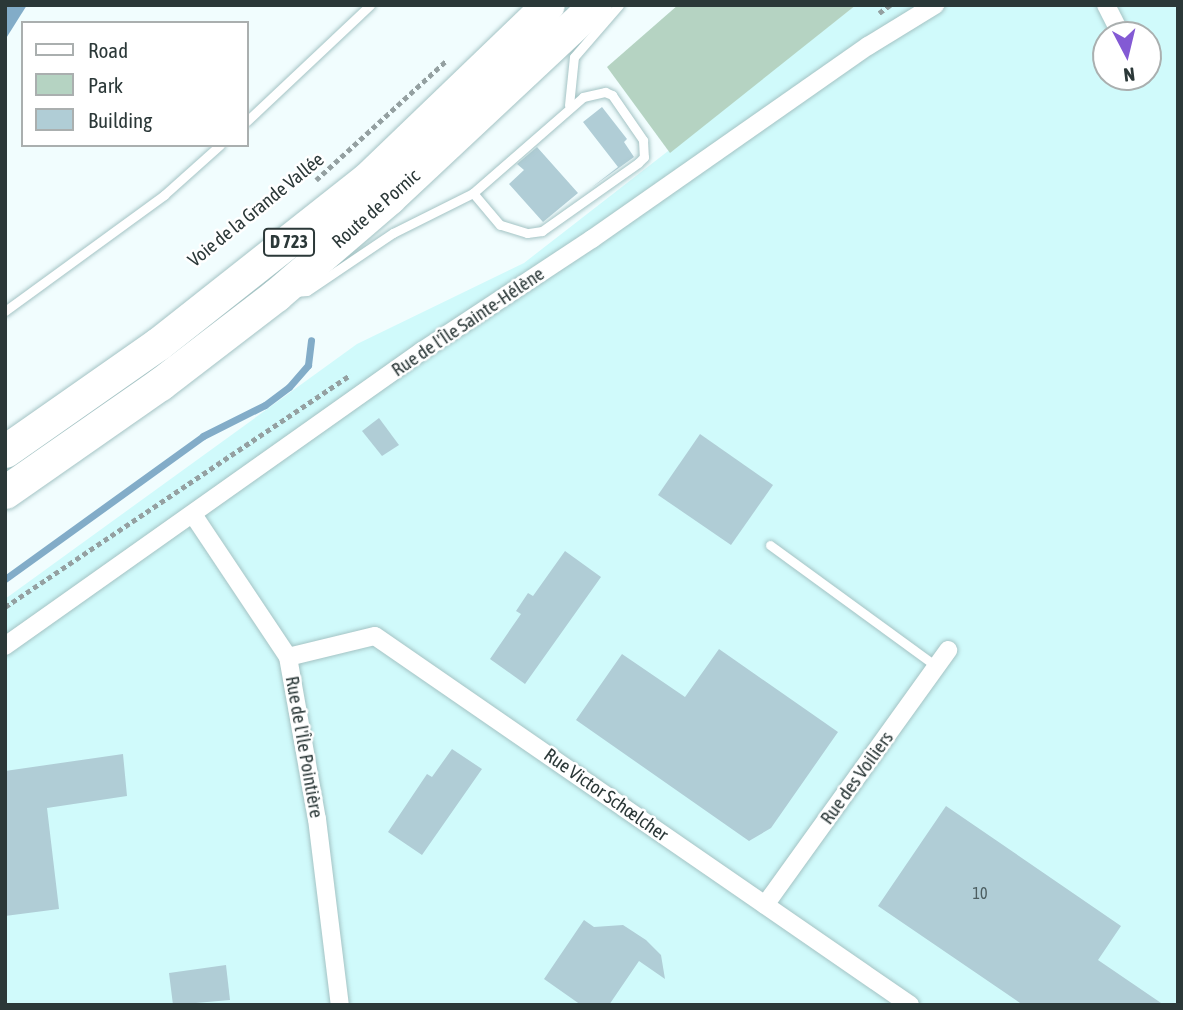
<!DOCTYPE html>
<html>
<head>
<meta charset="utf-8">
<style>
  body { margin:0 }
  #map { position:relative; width:1183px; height:1010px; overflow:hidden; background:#f1fdfe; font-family:"Asap Condensed",sans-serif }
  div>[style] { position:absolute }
  .built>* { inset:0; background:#d0fafb }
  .green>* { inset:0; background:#b5d3c2 }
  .water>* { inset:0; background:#82acc8 }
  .stream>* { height:7px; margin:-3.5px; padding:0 3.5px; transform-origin:3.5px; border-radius:3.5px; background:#82acc8 }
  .building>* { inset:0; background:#b0cdd6 }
  .path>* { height:4.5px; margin-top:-2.25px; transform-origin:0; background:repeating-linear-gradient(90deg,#94a0a1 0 5px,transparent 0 8.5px) }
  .roads { filter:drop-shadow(0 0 2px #a4c3c4) drop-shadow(0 0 2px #a4c3c4) }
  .lane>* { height:9px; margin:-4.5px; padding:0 4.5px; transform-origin:4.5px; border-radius:4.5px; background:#fff }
  .street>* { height:18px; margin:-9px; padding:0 9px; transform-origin:9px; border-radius:9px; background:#fff }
  .highway>* { height:33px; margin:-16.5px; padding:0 16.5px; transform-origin:16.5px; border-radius:16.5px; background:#fff }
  span { translate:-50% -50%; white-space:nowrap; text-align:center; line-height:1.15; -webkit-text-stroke:5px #fff; paint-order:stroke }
  .number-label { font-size:16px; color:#4c5d60 }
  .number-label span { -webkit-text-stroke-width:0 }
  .shield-label span { padding:2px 5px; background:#fff; border:2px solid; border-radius:5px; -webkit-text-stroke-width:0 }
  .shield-label { font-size:18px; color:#2b3838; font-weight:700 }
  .street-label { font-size:19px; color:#2b3838 }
  .frame { position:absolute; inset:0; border:7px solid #2b3838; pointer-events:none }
  .legend { position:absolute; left:21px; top:21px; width:228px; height:126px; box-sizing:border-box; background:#fff; border:2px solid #aaafaf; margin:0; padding:9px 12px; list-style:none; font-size:21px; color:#2b3838 }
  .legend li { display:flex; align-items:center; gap:14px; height:35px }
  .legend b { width:35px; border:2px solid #aaafaf }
  .north { position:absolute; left:1092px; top:21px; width:70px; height:70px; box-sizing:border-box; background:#fff; border:2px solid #aaafaf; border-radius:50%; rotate:173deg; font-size:19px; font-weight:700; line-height:28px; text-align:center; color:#2b3838 }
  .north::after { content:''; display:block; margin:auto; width:24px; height:32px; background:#835ad4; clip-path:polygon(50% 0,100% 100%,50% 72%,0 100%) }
</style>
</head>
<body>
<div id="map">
  <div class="built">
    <div style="clip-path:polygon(evenodd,856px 5px,1178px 5px,1178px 1005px,5px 1005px,5px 599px,357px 344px,524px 263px,856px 5px,1106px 35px,1148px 35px,1148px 77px,1106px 77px,1106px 35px)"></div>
  </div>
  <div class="green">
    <div style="clip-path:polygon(678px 5px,856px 5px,670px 153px,607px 67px)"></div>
  </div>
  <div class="water">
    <div style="clip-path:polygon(5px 5px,27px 5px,5px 40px)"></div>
  </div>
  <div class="stream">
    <div style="left:5px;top:579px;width:244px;rotate:-35.8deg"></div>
    <div style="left:203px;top:436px;width:69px;rotate:-26.6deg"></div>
    <div style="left:265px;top:405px;width:30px;rotate:-37deg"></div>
    <div style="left:289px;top:387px;width:29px;rotate:-49deg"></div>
    <div style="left:308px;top:365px;width:25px;rotate:-83deg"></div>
  </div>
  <div class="building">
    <div style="clip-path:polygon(602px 107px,627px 139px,624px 142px,634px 157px,591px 188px,618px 167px,583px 122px)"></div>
    <div style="clip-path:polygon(537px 147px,578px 193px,543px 222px,509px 184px,524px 170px,517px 164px)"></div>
    <div style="clip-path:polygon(379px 418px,399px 445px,382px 456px,362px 431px)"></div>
    <div style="clip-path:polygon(700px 434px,773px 485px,731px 545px,658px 495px)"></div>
    <div style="clip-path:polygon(565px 551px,601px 577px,525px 684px,490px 659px,521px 614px,516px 611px,528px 593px,533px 596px)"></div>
    <div style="clip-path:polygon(719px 649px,838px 732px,771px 828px,749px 841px,576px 720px,622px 654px,685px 697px)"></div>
    <div style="clip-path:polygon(452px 749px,482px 769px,422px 855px,388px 832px,427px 774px,432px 777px)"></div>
    <div style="clip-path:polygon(123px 754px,127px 796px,47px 808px,59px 909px,5px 916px,5px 771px)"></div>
    <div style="clip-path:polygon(946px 806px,1121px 926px,1098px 960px,1164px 1005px,1023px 1005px,878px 906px)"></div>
    <div style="clip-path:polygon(584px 920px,594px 927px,623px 925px,646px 940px,661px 955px,665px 979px,639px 961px,609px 1005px,581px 1005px,544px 979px)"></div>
    <div style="clip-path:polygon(226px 965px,230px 1000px,173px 1005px,169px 973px)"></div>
  </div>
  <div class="path">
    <div style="left:879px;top:13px;width:14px;rotate:-36deg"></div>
    <div style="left:316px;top:180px;width:176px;rotate:-42.5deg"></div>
    <div style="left:5px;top:607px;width:416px;rotate:-33.9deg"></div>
  </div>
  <div class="roads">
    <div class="lane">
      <div style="left:569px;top:105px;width:48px;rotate:-84.1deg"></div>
      <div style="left:574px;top:57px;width:69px;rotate:-49.1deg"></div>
      <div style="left:247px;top:121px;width:169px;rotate:-43.3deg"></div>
      <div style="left:295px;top:292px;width:12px;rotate:-5deg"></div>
      <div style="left:307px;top:291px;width:104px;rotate:-34deg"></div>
      <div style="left:393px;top:233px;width:89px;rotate:-26.6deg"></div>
      <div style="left:473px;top:193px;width:146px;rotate:-41.1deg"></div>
      <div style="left:583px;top:97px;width:23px;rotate:-13deg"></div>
      <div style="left:605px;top:92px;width:8px;rotate:23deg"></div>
      <div style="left:612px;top:95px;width:55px;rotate:55.4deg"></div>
      <div style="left:643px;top:140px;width:17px;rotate:87deg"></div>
      <div style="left:644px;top:157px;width:8px;rotate:135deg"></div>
      <div style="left:638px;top:163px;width:118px;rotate:144.7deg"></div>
      <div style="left:542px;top:231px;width:15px;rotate:172deg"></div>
      <div style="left:527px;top:233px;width:28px;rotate:-163deg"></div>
      <div style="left:500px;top:225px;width:42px;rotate:-130.2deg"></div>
      <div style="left:5px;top:311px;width:197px;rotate:-36.1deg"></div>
      <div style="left:164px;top:195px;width:75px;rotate:-41.8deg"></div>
      <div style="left:770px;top:545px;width:207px;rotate:36.1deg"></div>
    </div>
    <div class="street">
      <div style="left:1106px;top:5px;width:34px;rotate:63deg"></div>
      <div style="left:194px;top:516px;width:169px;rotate:56.3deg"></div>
      <div style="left:288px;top:657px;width:165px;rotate:79.9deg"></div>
      <div style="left:317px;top:819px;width:187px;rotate:83deg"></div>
      <div style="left:5px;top:646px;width:511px;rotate:-35.28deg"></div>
      <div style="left:422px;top:351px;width:204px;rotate:-33.4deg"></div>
      <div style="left:592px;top:239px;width:337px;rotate:-35deg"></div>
      <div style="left:868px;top:46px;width:79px;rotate:-31.5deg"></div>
      <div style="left:288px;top:657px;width:89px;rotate:-13.6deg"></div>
      <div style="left:375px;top:636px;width:650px;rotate:34.59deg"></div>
      <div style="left:765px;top:905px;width:314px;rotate:-54.3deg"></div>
    </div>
    <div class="highway">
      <div style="left:5px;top:451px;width:187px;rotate:-35deg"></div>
      <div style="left:158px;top:344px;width:265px;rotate:-38.3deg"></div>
      <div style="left:366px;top:180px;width:252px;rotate:-43.9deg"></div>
      <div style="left:5px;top:492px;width:189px;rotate:-34.9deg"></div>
      <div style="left:160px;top:384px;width:146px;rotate:-37.5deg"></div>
      <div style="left:276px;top:295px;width:149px;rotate:-40.6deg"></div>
      <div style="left:389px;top:198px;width:282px;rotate:-43.1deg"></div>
    </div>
  </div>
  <div class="number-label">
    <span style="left:980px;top:893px">10</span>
  </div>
  <div class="shield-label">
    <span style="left:289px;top:242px">D 723</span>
  </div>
  <div class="street-label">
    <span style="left:376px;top:209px;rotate:-41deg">Route de Pornic</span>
    <span style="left:256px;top:210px;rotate:-39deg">Voie de la Grande Vallée</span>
    <span style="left:468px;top:322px;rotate:-34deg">Rue de l'Île Sainte-Hélène</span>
    <span style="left:304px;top:747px;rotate:80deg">Rue de l'Île Pointière</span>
    <span style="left:857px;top:778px;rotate:-54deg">Rue des Voiliers</span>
    <span style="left:606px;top:795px;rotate:35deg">Rue Victor Schœlcher</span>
  </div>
  <div class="frame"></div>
  <ul class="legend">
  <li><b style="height:9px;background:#fff"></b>Road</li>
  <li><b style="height:19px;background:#b5d3c2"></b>Park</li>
  <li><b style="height:19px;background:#b0cdd6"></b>Building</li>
  </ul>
  <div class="north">N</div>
</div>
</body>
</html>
